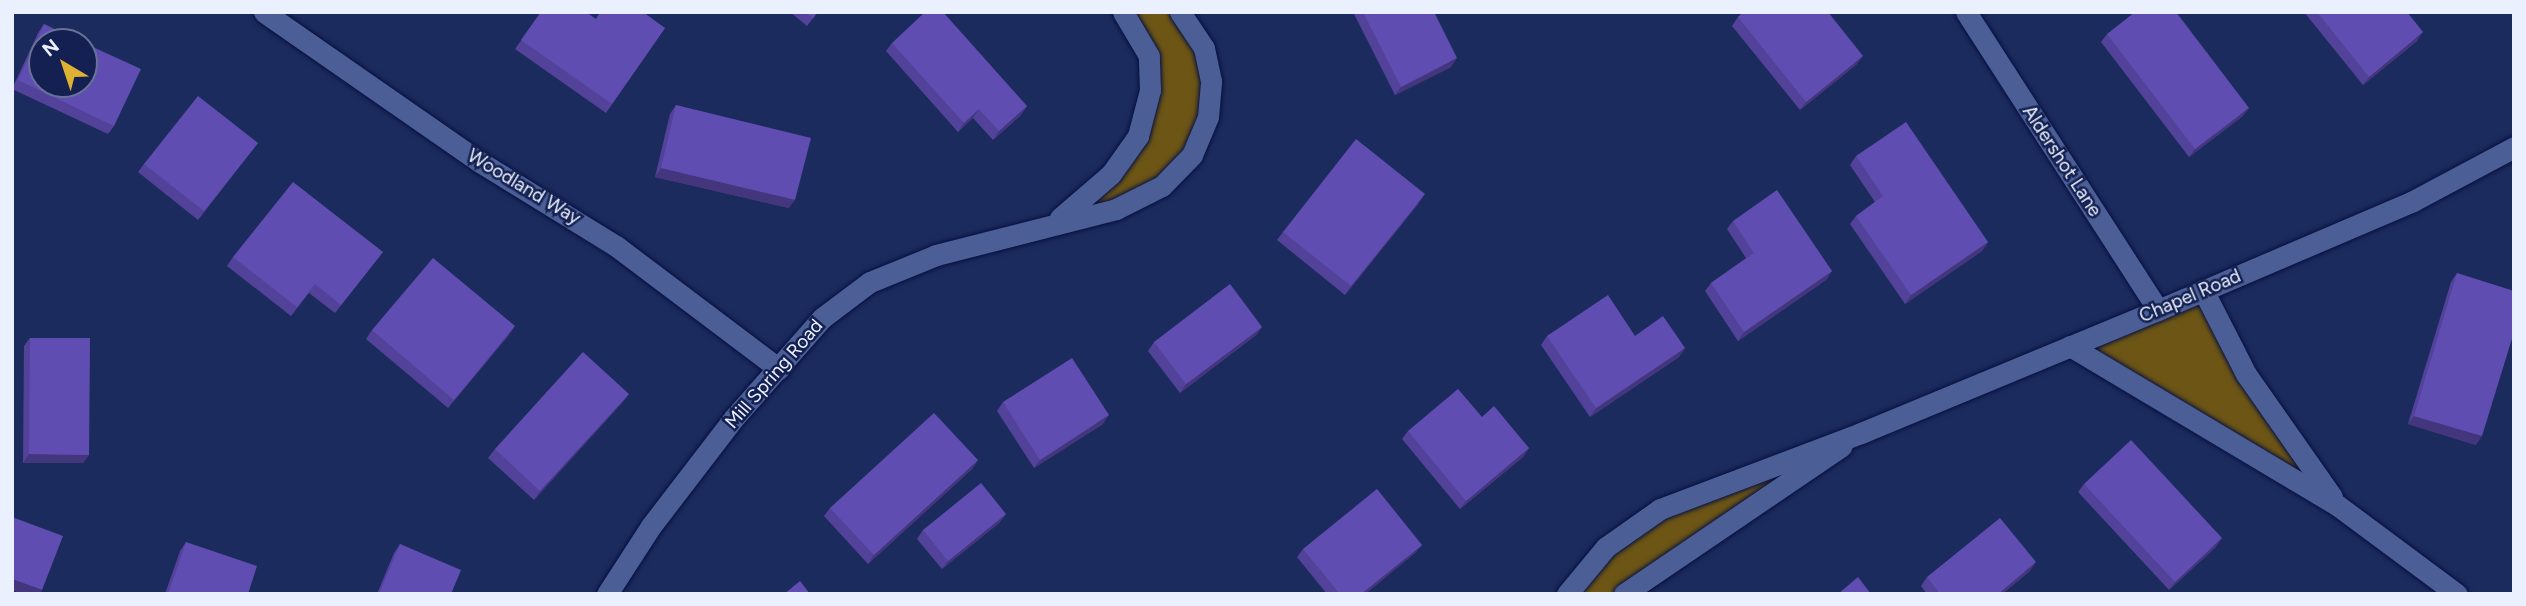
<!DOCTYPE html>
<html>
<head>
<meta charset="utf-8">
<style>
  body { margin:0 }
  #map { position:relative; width:2526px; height:606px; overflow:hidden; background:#1c2b5d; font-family:Figtree,sans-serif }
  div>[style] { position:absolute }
  .green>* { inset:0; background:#6c5515 }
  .roads { filter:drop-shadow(0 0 2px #071040) drop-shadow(0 0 2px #071040) }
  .minor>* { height:21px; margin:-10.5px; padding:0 10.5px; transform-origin:10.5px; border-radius:10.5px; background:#4b5f96 }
  .wall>* { inset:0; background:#534299 }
  .shaded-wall>* { inset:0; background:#43367d }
  .building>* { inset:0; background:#604db2 }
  span { translate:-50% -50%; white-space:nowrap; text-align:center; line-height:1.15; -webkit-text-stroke:5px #132051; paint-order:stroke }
  .street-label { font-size:19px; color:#eaf0fd }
  .frame { position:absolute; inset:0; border:14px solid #eaf0fd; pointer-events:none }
  .north { position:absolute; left:28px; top:28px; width:70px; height:70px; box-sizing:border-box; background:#132051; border:2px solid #697396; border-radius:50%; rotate:321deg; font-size:19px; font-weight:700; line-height:28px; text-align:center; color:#eaf0fd }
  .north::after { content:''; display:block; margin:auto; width:24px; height:32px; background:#deb133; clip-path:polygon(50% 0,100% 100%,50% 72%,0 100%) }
</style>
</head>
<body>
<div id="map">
  <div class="green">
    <div style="clip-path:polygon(1123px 12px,1180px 12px,1211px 81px,1192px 155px,1116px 209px,1082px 203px,1111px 174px,1150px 90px)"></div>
    <div style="clip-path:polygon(2203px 290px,2337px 505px,2070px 346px)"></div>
    <div style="clip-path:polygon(1861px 433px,1624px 594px,1567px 594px,1629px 528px)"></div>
  </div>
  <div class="roads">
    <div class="minor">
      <div style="left:264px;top:12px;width:263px;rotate:34.8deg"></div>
      <div style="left:480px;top:162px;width:160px;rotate:31.7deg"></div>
      <div style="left:616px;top:246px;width:204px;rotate:37deg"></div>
      <div style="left:1966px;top:12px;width:354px;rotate:57.2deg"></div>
      <div style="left:1060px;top:218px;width:67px;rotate:-40.8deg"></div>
      <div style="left:1111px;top:174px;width:47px;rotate:-54.6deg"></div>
      <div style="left:1138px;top:136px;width:48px;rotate:-75.4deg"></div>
      <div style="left:1150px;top:90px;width:34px;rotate:-92deg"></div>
      <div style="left:1149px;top:56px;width:51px;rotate:-120.6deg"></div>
      <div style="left:2203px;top:290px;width:94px;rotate:62.9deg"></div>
      <div style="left:2246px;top:374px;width:150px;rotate:55deg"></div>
      <div style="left:2070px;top:346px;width:311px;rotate:30.8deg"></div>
      <div style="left:2337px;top:505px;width:149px;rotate:36.6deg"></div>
      <div style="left:607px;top:594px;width:81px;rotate:-57.1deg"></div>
      <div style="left:651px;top:526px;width:135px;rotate:-52.5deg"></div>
      <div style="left:733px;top:419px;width:135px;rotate:-48.6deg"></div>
      <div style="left:822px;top:318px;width:60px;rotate:-36.9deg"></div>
      <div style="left:870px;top:282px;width:71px;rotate:-22.2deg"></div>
      <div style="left:936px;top:255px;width:186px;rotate:-14.3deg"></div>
      <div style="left:1116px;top:209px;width:51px;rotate:-26.6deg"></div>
      <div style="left:1162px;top:186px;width:43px;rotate:-45.9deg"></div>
      <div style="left:1192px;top:155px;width:41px;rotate:-67.2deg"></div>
      <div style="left:1208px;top:117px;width:36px;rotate:-85deg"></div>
      <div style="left:1211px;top:81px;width:34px;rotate:-102deg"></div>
      <div style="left:1204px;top:48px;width:43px;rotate:-123.7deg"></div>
      <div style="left:1567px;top:594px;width:61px;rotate:-50.3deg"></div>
      <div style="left:1606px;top:547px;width:66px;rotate:-35.1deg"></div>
      <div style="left:1660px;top:509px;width:215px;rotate:-20.7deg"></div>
      <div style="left:1861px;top:433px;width:321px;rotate:-22.5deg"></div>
      <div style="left:2158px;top:310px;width:277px;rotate:-23.1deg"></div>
      <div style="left:2413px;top:201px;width:115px;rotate:-28.1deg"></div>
      <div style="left:1624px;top:594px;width:263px;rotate:-34.2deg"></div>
    </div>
  </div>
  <div class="wall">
    <div style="clip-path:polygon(541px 12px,596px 19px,665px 28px,606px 113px,515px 49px)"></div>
    <div style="clip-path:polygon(790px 12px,818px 12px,807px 26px)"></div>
    <div style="clip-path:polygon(1353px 12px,1434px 12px,1451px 67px,1395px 95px)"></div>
    <div style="clip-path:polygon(2304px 12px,2407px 12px,2417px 41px,2363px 85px)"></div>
    <div style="clip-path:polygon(1738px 17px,1857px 64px,1800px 110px,1732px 26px)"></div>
    <div style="clip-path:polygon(44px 24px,114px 126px,108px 134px,12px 89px,38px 33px)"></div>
    <div style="clip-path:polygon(2107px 34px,2243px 116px,2189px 157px,2101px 42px)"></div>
    <div style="clip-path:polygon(892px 43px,1027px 106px,1021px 115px,993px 140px,973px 118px,958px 132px,886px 51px)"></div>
    <div style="clip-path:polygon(676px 105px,789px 208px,655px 177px,670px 114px)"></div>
    <div style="clip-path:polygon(258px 143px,198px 220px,138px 172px,144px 164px)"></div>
    <div style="clip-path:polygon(1856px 156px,1988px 242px,1982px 251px,1905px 304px,1850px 224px,1856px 216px,1875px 202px,1850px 165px)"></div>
    <div style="clip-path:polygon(1419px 203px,1345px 295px,1277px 240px,1283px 232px)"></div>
    <div style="clip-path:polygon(1733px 221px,1832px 271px,1826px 280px,1738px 341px,1705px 291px,1711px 283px,1746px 258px,1727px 229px)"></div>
    <div style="clip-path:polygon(383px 252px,335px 313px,309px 293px,291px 316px,227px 266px,233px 257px)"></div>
    <div style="clip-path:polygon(2457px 273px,2476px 445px,2408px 424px,2451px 282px)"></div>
    <div style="clip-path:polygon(1262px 327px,1256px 335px,1180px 393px,1148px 351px,1154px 342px)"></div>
    <div style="clip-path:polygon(372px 330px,509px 335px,448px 408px,366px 339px)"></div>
    <div style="clip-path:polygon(1547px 336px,1635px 336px,1685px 348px,1679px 357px,1590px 417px,1541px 345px)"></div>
    <div style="clip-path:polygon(30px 338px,89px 455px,83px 463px,23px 463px,24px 346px)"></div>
    <div style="clip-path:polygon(629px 394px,622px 403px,534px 500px,488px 458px,495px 449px)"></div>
    <div style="clip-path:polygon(1003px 402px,1103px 424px,1034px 468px,997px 411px)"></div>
    <div style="clip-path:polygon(1482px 417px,1529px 448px,1523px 457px,1460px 509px,1402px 439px,1408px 431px)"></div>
    <div style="clip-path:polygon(978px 460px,972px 469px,868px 564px,824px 516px,830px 508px)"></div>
    <div style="clip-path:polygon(2084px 484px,2216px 547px,2169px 590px,2078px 492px)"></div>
    <div style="clip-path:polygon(1006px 514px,999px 523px,942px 569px,917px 539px,923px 530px)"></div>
    <div style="clip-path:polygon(186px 542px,248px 594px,165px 594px,180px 551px)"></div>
    <div style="clip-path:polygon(400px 544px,451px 594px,377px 594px,394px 553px)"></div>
    <div style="clip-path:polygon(1422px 545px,1415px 553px,1365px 594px,1327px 594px,1297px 557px,1303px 549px)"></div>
    <div style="clip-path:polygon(2030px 571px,2002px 594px,1927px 594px,1921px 586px,1927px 577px)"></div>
  </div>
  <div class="shaded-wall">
    <div style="clip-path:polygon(2423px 32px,2417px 41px,2363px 85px,2369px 77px)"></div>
    <div style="clip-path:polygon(1863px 56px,1857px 64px,1800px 110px,1806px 102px)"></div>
    <div style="clip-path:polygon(1457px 58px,1451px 67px,1395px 95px,1401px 87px)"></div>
    <div style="clip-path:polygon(1027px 106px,1021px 115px,993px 140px,999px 131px)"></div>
    <div style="clip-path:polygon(2249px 108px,2243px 116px,2189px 157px,2195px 149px)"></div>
    <div style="clip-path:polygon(979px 109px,973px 118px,958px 132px,964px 123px)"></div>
    <div style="clip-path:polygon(661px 168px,795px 200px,789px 208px,655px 177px)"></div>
    <div style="clip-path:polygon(1425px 194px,1419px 203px,1345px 295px,1351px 286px)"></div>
    <div style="clip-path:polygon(1988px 242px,1982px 251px,1905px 304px,1911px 295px)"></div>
    <div style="clip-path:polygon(1832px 271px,1826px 280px,1738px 341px,1744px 332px)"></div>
    <div style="clip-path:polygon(515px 326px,509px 335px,448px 408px,454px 400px)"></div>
    <div style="clip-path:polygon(1262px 327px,1256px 335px,1180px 393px,1186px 384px)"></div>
    <div style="clip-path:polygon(1685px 348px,1679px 357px,1590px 417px,1596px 408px)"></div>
    <div style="clip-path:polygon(629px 394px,622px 403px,534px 500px,540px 491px)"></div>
    <div style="clip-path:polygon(1109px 415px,1103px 424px,1034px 468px,1040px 460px)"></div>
    <div style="clip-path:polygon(2414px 416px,2482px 436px,2476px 445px,2408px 424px)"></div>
    <div style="clip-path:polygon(1529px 448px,1523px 457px,1460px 509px,1466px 501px)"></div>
    <div style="clip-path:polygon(29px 454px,89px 455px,83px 463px,23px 463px)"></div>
    <div style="clip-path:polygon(978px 460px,972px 469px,868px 564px,874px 555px)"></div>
    <div style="clip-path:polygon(1006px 514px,999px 523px,942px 569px,948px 561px)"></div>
    <div style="clip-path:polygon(2222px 538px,2216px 547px,2169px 590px,2175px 582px)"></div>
    <div style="clip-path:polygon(1422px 545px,1415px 553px,1365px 594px,1361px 594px)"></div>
    <div style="clip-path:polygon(2036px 562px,2030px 571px,2002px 594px,1998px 594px)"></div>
    <div style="clip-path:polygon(12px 579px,42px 590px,40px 594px,22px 594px,12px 590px)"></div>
  </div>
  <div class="building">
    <div style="clip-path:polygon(541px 12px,586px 12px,596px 19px,600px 12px,643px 12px,665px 28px,612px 104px,521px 40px)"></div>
    <div style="clip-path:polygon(806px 12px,817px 12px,813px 18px)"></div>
    <div style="clip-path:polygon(925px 12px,943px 12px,1027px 106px,999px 131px,979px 109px,964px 123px,892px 43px)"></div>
    <div style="clip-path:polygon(1363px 12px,1434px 12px,1457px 58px,1401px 87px)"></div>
    <div style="clip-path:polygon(1743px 12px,1828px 12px,1863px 56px,1806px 102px,1738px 17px)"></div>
    <div style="clip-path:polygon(2135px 12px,2176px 12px,2249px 108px,2195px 149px,2107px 34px)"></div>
    <div style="clip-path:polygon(2317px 12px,2407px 12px,2423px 32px,2369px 77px)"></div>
    <div style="clip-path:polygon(44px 24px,82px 42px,42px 42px,42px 84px,84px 84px,84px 43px,141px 69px,114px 126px,18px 80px)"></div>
    <div style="clip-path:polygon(198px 96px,258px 143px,204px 211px,144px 164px)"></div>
    <div style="clip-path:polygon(676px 105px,811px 138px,795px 200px,661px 168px)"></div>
    <div style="clip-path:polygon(1906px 122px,1988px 242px,1911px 295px,1856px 216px,1883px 196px,1856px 156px)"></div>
    <div style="clip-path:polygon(1356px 139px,1425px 194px,1351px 286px,1283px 232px)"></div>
    <div style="clip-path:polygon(293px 182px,383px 252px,341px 305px,315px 284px,297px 307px,233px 257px)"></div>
    <div style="clip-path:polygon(1777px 190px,1832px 271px,1744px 332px,1711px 283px,1754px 253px,1733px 221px)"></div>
    <div style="clip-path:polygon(433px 258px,515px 326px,454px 400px,372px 330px)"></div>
    <div style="clip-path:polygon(2457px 273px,2514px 291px,2514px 332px,2482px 436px,2414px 416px)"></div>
    <div style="clip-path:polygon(1230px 284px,1262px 327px,1186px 384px,1154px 342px)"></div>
    <div style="clip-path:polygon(1608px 295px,1635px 336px,1663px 316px,1685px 348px,1596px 408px,1547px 336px)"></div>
    <div style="clip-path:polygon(30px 338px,90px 338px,89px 455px,29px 454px)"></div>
    <div style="clip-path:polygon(583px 352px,629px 394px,540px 491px,495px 449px)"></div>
    <div style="clip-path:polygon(1072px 358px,1109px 415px,1040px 460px,1003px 402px)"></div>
    <div style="clip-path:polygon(1458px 389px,1482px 417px,1494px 406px,1529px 448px,1466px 501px,1408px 431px)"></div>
    <div style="clip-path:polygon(934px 413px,978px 460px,874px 555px,830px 508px)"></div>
    <div style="clip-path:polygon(2131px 440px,2222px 538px,2175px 582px,2084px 484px)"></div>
    <div style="clip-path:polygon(981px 483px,1006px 514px,948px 561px,923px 530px)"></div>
    <div style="clip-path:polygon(1377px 489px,1422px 545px,1361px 594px,1340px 594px,1303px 549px)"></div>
    <div style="clip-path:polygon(12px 517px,63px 536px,42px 590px,12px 579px)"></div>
    <div style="clip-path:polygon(2000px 518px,2036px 562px,1998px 594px,1940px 594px,1927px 577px)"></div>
    <div style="clip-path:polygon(186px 542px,257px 566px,248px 594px,168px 594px)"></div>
    <div style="clip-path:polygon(400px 544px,461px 570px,451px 594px,379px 594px)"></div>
    <div style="clip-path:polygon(1858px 577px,1871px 594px,1838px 594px)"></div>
    <div style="clip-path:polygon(800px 581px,810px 594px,784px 594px)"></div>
  </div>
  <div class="street-label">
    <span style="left:2062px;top:161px;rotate:57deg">Aldershot Lane</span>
    <span style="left:524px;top:187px;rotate:31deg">Woodland Way</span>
    <span style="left:2190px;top:296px;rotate:-23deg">Chapel Road</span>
    <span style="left:774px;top:374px;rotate:-49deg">Mill Spring Road</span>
  </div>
  <div class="frame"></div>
  <div class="north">N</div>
</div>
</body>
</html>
